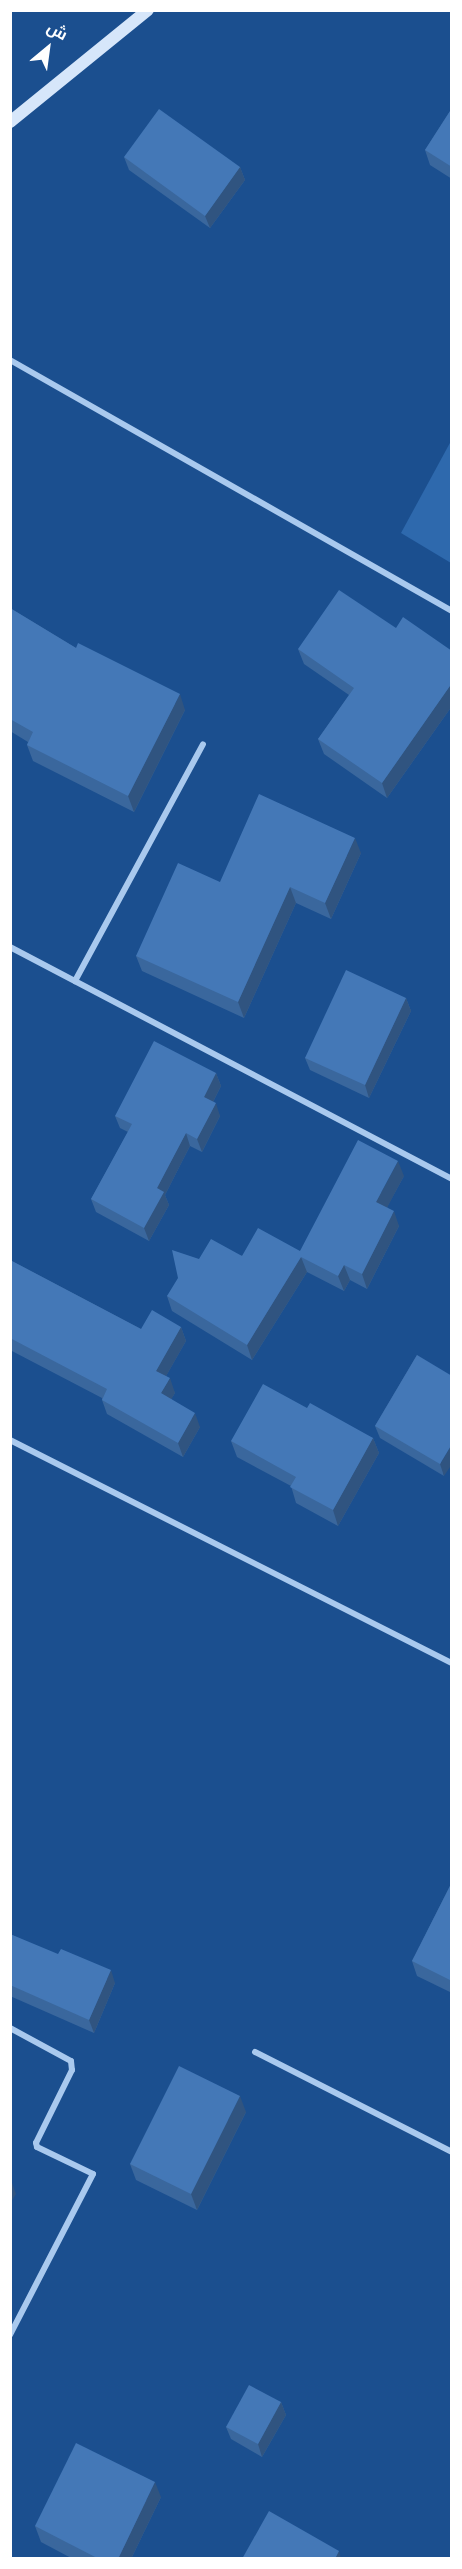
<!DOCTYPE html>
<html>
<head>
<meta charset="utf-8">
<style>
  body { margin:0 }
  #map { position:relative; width:462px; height:2569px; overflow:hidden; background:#1b4f8f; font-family:Overpass,Cairo,sans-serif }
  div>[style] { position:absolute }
  .green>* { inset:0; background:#2e69ad }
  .street>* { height:6px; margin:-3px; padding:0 3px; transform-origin:3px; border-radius:3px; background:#a9c9ee }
  .secondary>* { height:12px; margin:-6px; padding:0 6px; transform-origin:6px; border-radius:6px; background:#d6e6fa }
  .wall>* { inset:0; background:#3a679d }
  .shaded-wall>* { inset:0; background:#305480 }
  .building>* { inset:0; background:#4478b7 }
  span { translate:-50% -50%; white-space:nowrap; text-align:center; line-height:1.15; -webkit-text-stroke:4.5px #1b4f8f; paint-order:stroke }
  .frame { position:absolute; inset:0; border:12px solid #fff; pointer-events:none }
  .north { position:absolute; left:18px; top:18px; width:60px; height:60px; -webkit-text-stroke:4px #1b4f8f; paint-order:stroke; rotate:29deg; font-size:16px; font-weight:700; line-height:24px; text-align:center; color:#fff }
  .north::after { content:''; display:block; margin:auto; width:21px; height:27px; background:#fff; clip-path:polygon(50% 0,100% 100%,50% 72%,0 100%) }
</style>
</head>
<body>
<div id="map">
  <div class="green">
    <div style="clip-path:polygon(451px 441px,451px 563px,401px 533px)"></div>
  </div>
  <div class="street">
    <div style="left:10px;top:360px;width:508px;rotate:29.59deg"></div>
    <div style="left:10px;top:947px;width:499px;rotate:27.7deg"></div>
    <div style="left:75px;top:981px;width:269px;rotate:-61.6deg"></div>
    <div style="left:10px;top:1440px;width:495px;rotate:26.8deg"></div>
    <div style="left:10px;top:2028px;width:69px;rotate:28.4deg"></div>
    <div style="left:71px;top:2061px;width:9px;rotate:84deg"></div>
    <div style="left:72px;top:2070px;width:81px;rotate:116.3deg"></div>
    <div style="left:36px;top:2143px;width:4px;rotate:76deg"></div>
    <div style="left:37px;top:2147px;width:62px;rotate:25.7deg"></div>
    <div style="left:93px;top:2174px;width:181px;rotate:117.3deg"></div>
    <div style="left:255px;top:2052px;width:221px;rotate:26.9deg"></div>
  </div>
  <div class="secondary">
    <div style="left:10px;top:122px;width:178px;rotate:-39.1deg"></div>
  </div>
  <div class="wall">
    <div style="clip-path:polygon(452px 108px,452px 179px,430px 165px,425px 150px)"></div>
    <div style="clip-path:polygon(124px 157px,240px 167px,245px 180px,210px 228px,129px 170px)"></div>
    <div style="clip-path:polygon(10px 608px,76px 648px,185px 710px,134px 812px,33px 761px,27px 745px,28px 742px,10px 731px)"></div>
    <div style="clip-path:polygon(396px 628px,452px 651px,452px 706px,387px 798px,324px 754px,318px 739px,349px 695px,304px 664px,298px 649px)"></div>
    <div style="clip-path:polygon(361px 853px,331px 919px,296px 903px,244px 1018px,142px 971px,136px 956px,220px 882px)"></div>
    <div style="clip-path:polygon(406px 998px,411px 1011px,369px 1098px,310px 1070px,305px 1058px)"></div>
    <div style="clip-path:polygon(216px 1073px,221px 1086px,213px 1102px,220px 1116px,202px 1152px,190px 1146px,165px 1195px,169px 1205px,149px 1241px,96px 1212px,91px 1199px,128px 1132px,120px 1128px,115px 1116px)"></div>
    <div style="clip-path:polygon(404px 1176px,387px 1207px,399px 1226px,367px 1289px,350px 1280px,344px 1291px,307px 1272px,252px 1360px,172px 1311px,167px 1296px,199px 1259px,300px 1251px)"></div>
    <div style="clip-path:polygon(10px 1260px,141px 1329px,181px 1327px,186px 1341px,166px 1376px,175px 1393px,171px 1399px,200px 1427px,183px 1457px,107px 1414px,102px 1400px,102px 1398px,10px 1350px)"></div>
    <div style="clip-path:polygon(417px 1355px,444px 1476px,380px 1438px,375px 1426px)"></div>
    <div style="clip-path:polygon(307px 1408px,373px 1438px,379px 1453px,338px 1526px,296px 1503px,291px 1486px,237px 1457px,231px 1441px)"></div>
    <div style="clip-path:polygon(452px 1882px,452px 1993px,417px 1976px,412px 1961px)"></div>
    <div style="clip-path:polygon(10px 1934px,115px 1983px,94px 2033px,10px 1996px)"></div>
    <div style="clip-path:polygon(246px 2112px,197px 2210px,136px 2180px,130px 2164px)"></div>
    <div style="clip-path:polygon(281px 2402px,286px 2415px,262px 2457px,231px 2439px,226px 2427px)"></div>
    <div style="clip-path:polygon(161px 2497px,131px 2559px,73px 2559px,41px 2542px,35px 2526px)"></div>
  </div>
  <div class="shaded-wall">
    <div style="clip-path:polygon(240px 167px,245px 180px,210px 228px,205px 216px)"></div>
    <div style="clip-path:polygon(452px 683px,452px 706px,387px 798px,382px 783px)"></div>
    <div style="clip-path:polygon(180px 694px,185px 710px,134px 812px,128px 796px)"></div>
    <div style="clip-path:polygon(355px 838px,361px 853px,331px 919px,325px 903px)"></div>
    <div style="clip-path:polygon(290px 887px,296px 903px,244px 1018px,238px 1002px)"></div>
    <div style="clip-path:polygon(406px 998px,411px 1011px,369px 1098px,365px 1085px)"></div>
    <div style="clip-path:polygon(216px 1073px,221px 1086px,209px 1110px,204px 1097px)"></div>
    <div style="clip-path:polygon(216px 1103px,220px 1116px,202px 1152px,197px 1139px)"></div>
    <div style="clip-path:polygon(186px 1133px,190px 1146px,165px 1195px,169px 1205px,149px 1241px,144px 1228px,157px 1188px)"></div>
    <div style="clip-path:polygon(398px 1161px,404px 1176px,382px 1217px,376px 1202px)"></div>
    <div style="clip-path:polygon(394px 1211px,399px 1226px,367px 1289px,362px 1274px)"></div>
    <div style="clip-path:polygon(301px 1257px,307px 1272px,252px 1360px,247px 1345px)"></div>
    <div style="clip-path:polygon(344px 1265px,350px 1280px,344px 1291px,338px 1276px)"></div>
    <div style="clip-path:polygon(181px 1327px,186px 1341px,161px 1385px,156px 1371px)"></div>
    <div style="clip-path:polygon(170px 1378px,175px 1393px,166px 1408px,161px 1393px)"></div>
    <div style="clip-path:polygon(195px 1413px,200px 1427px,183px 1457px,178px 1443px)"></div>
    <div style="clip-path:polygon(373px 1438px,379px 1453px,338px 1526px,333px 1510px)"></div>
    <div style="clip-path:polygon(452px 1444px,452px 1464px,444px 1476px,440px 1464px)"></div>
    <div style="clip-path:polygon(111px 1970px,115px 1983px,94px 2033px,89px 2020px)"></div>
    <div style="clip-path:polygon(240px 2096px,246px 2112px,197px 2210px,191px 2194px)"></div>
    <div style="clip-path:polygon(11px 2180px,16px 2194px,10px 2204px,10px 2181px)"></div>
    <div style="clip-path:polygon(281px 2402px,286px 2415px,262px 2457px,258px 2444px)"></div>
    <div style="clip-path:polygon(155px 2482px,161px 2497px,131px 2559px,118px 2559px)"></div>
    <div style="clip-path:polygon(339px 2551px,341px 2559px,335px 2559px)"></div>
  </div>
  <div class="building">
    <div style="clip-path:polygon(452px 108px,452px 167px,425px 150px)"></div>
    <div style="clip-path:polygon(159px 109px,240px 167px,205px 216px,124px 157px)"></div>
    <div style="clip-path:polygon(339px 590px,396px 628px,403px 617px,452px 651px,452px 683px,382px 783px,318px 739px,354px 688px,298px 649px)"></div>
    <div style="clip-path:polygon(10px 608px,76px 648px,78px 643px,180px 694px,128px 796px,27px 745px,33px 732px,10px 719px)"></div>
    <div style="clip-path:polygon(259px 794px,355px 838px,325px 903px,290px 887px,238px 1002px,136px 956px,178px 863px,220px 882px)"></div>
    <div style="clip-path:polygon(346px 970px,406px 998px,365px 1085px,305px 1058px)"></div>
    <div style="clip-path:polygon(154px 1041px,216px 1073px,204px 1097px,216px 1103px,197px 1139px,186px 1133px,157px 1188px,164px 1192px,144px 1228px,91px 1199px,132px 1124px,115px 1116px)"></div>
    <div style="clip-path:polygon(358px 1140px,398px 1161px,376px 1202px,394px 1211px,362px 1274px,344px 1265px,338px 1276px,301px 1257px,247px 1345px,167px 1296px,178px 1278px,172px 1250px,199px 1259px,211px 1239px,242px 1256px,258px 1228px,300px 1251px)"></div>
    <div style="clip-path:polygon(10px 1260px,141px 1329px,152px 1310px,181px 1327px,156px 1371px,170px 1378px,161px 1393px,195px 1413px,178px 1443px,102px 1400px,107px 1389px,10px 1338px)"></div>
    <div style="clip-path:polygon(417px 1355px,452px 1376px,452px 1444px,440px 1464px,375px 1426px)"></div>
    <div style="clip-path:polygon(263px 1384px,307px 1408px,310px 1403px,373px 1438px,333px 1510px,290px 1487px,296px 1477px,231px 1441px)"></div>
    <div style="clip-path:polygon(452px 1882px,452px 1981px,412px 1961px)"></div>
    <div style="clip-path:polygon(10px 1934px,58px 1954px,61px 1949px,111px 1970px,89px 2020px,10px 1985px)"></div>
    <div style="clip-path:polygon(179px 2066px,240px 2096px,191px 2194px,130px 2164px)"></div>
    <div style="clip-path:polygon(249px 2385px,281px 2402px,258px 2444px,226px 2427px)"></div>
    <div style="clip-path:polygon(76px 2443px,155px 2482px,118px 2559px,99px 2559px,35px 2526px)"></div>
    <div style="clip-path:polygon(269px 2511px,339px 2551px,335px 2559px,242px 2559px)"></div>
  </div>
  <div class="frame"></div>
  <div class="north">ش</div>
</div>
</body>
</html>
